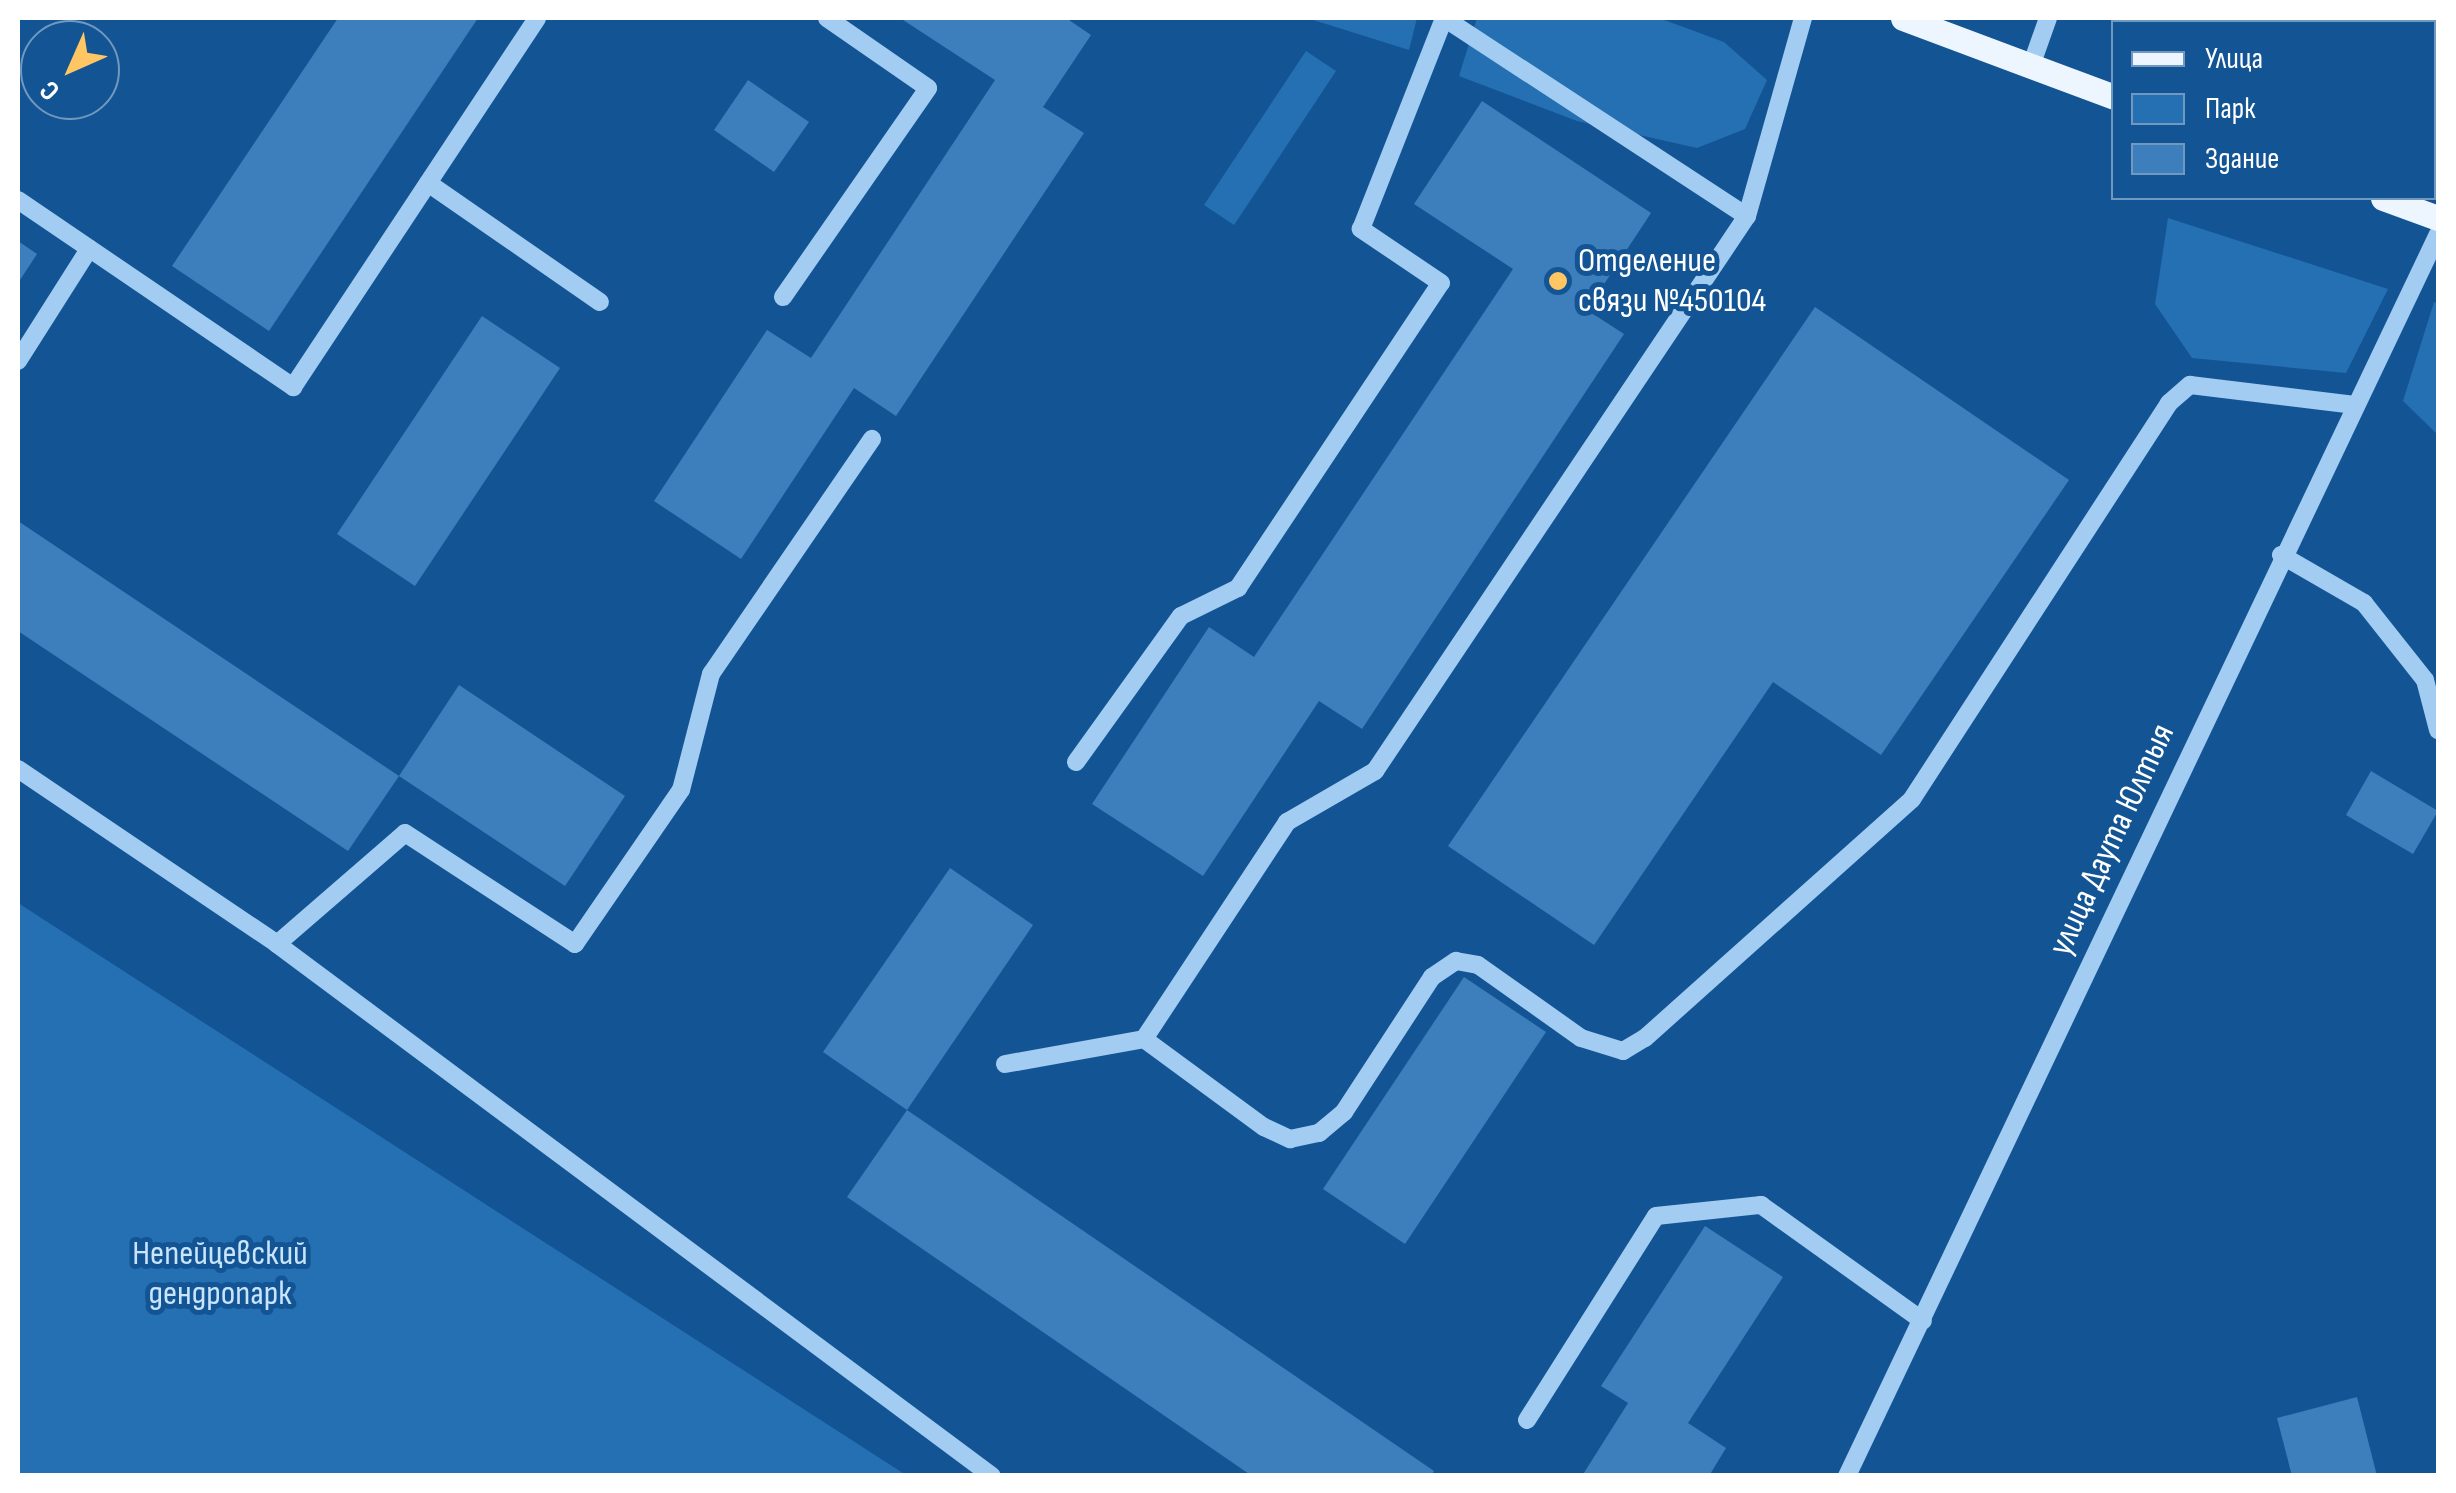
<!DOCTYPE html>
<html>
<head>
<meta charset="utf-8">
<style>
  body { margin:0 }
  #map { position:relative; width:2456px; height:1493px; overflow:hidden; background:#135594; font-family:"Sofia Sans Condensed",sans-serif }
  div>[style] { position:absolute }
  .green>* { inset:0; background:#256fb3 }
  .building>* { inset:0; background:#3c7fbc }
  .minor>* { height:18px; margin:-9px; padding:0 9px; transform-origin:9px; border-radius:9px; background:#a2ccf2 }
  .major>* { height:25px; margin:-12.5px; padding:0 12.5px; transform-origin:12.5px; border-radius:12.5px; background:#edf5ff }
  .dots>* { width:28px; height:28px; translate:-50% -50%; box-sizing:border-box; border:5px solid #135594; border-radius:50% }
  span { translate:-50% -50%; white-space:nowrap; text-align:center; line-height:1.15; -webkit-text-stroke:10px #135594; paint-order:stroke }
  .poi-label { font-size:35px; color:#fff }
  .left { translate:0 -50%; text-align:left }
  .street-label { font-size:35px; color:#fff }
  .park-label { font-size:35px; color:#c9e4fd }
  .frame { position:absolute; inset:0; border:20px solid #fff; pointer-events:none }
  .legend { position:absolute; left:2111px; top:20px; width:325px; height:180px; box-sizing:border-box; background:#135594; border:2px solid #7199bf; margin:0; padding:12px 18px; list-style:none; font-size:30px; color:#fff }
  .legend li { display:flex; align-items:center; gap:20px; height:50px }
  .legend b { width:50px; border:2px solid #7199bf }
  .north { position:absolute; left:20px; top:20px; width:100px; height:100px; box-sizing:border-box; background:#135594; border:2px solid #7199bf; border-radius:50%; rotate:225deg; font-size:28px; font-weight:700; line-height:40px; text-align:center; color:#fff }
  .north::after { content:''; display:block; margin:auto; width:35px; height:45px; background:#ffc663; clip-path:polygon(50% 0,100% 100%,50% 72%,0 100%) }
</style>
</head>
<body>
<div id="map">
  <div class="green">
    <div style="clip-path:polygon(1307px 18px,1417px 18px,1409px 50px)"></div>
    <div style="clip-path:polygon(1477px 18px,1659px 18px,1724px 42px,1767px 80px,1745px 129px,1697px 148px,1577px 121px,1459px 76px)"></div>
    <div style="clip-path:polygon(1306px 51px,1336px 71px,1234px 225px,1204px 205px)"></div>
    <div style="clip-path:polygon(2168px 218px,2388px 289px,2346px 373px,2192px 358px,2155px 304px)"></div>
    <div style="clip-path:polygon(2434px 302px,2438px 303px,2438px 435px,2403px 401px)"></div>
    <div style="clip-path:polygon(18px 903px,906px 1475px,18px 1475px)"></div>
  </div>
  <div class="building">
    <div style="clip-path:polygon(338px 18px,478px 18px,269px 331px,172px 266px)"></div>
    <div style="clip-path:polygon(900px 18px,1066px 18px,1091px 35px,1043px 107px,1084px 133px,896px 416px,854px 388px,741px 559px,654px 501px,767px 330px,811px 358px,995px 80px)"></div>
    <div style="clip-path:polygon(748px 80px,809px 122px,774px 172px,714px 130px)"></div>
    <div style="clip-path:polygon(1482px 101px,1651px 213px,1587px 310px,1624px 334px,1362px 729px,1319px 701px,1203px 876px,1092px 804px,1209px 627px,1254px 657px,1513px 269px,1414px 204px)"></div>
    <div style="clip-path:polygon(18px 241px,37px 254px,18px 283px)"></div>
    <div style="clip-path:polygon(1815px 307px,2069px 480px,1881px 755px,1773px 682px,1594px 945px,1448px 846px)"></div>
    <div style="clip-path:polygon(482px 316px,560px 368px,415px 586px,337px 534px)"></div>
    <div style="clip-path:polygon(18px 521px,399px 776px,459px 685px,625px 796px,565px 886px,399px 776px,348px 851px,18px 631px)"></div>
    <div style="clip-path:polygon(2371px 771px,2438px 811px,2413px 854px,2346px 815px)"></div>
    <div style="clip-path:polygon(950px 868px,1033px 925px,907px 1110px,823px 1052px)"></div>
    <div style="clip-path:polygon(1464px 977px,1546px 1032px,1405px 1244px,1323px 1189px)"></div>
    <div style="clip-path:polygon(907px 1110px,1434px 1471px,1431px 1476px,1252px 1476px,847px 1197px)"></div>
    <div style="clip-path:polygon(1705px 1226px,1783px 1277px,1688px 1423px,1726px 1448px,1709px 1476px,1582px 1476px,1628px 1403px,1601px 1386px)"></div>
    <div style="clip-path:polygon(2357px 1397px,2377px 1476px,2292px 1476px,2277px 1418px)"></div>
  </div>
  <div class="minor">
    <div style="left:1444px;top:18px;width:362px;rotate:33.2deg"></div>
    <div style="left:2031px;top:66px;width:51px;rotate:-70.5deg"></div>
    <div style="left:428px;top:183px;width:209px;rotate:34.7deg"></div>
    <div style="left:18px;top:200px;width:333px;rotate:34.2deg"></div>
    <div style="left:293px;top:387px;width:442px;rotate:-56.5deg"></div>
    <div style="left:783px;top:297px;width:254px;rotate:-55.2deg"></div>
    <div style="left:928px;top:88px;width:123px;rotate:-145.3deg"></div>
    <div style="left:18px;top:361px;width:133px;rotate:-57.6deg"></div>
    <div style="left:2281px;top:555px;width:96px;rotate:30deg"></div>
    <div style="left:2364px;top:603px;width:98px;rotate:51.6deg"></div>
    <div style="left:2425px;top:680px;width:52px;rotate:75.4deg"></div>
    <div style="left:1076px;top:762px;width:180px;rotate:-54.3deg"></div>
    <div style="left:1181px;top:616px;width:64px;rotate:-26.2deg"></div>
    <div style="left:1238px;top:588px;width:366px;rotate:-56.4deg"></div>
    <div style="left:1441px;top:283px;width:97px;rotate:-146deg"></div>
    <div style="left:1361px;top:229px;width:224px;rotate:-68.5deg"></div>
    <div style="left:18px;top:769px;width:313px;rotate:34deg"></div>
    <div style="left:277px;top:944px;width:891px;rotate:36.65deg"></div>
    <div style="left:277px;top:944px;width:169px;rotate:-40.9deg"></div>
    <div style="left:405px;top:833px;width:203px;rotate:33.1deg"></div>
    <div style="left:575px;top:944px;width:187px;rotate:-55.5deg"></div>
    <div style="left:681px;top:790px;width:120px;rotate:-75.5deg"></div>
    <div style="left:711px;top:674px;width:285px;rotate:-55.6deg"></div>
    <div style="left:1144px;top:1039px;width:260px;rotate:-56.6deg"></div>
    <div style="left:1287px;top:822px;width:102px;rotate:-30.1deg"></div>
    <div style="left:1375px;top:771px;width:668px;rotate:-56.17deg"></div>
    <div style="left:1747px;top:216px;width:206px;rotate:-74.2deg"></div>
    <div style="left:1005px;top:1064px;width:141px;rotate:-10.2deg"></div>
    <div style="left:1144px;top:1039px;width:149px;rotate:36.3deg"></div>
    <div style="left:1264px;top:1127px;width:29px;rotate:25deg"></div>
    <div style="left:1290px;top:1139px;width:30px;rotate:-12deg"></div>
    <div style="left:1319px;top:1133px;width:33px;rotate:-40deg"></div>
    <div style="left:1344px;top:1112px;width:161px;rotate:-56.9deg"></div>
    <div style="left:1432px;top:977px;width:29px;rotate:-34deg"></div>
    <div style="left:1456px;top:961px;width:22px;rotate:10deg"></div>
    <div style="left:1478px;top:965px;width:126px;rotate:35.3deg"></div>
    <div style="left:1581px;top:1038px;width:44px;rotate:17.2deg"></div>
    <div style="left:1623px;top:1051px;width:26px;rotate:-31deg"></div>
    <div style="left:1645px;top:1038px;width:358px;rotate:-41.8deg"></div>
    <div style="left:1912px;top:799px;width:472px;rotate:-57deg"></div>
    <div style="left:2169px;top:403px;width:28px;rotate:-41deg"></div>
    <div style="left:2190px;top:385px;width:166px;rotate:6.9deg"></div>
    <div style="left:1527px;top:1420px;width:241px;rotate:-57.7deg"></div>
    <div style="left:1656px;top:1216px;width:106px;rotate:-6deg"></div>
    <div style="left:1761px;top:1205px;width:199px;rotate:35.6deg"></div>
    <div style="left:1847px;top:1476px;width:1375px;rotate:-64.55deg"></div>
  </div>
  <div class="major">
    <div style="left:1903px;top:18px;width:225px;rotate:20.5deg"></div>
    <div style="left:2383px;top:198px;width:59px;rotate:20deg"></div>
  </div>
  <div class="dots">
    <div style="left:1558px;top:281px;background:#ffc663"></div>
  </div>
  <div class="poi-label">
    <span class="left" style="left:1578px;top:281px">Отделение<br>связи №450104</span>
  </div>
  <div class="street-label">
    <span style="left:2112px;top:840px;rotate:-65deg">улица Даута Юлтыя</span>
  </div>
  <div class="park-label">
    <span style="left:220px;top:1274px">Непейцевский<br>дендропарк</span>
  </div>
  <div class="frame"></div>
  <ul class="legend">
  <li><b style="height:12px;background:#edf5ff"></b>Улица</li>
  <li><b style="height:28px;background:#256fb3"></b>Парк</li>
  <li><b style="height:28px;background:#3c7fbc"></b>Здание</li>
  </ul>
  <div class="north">С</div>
</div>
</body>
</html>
